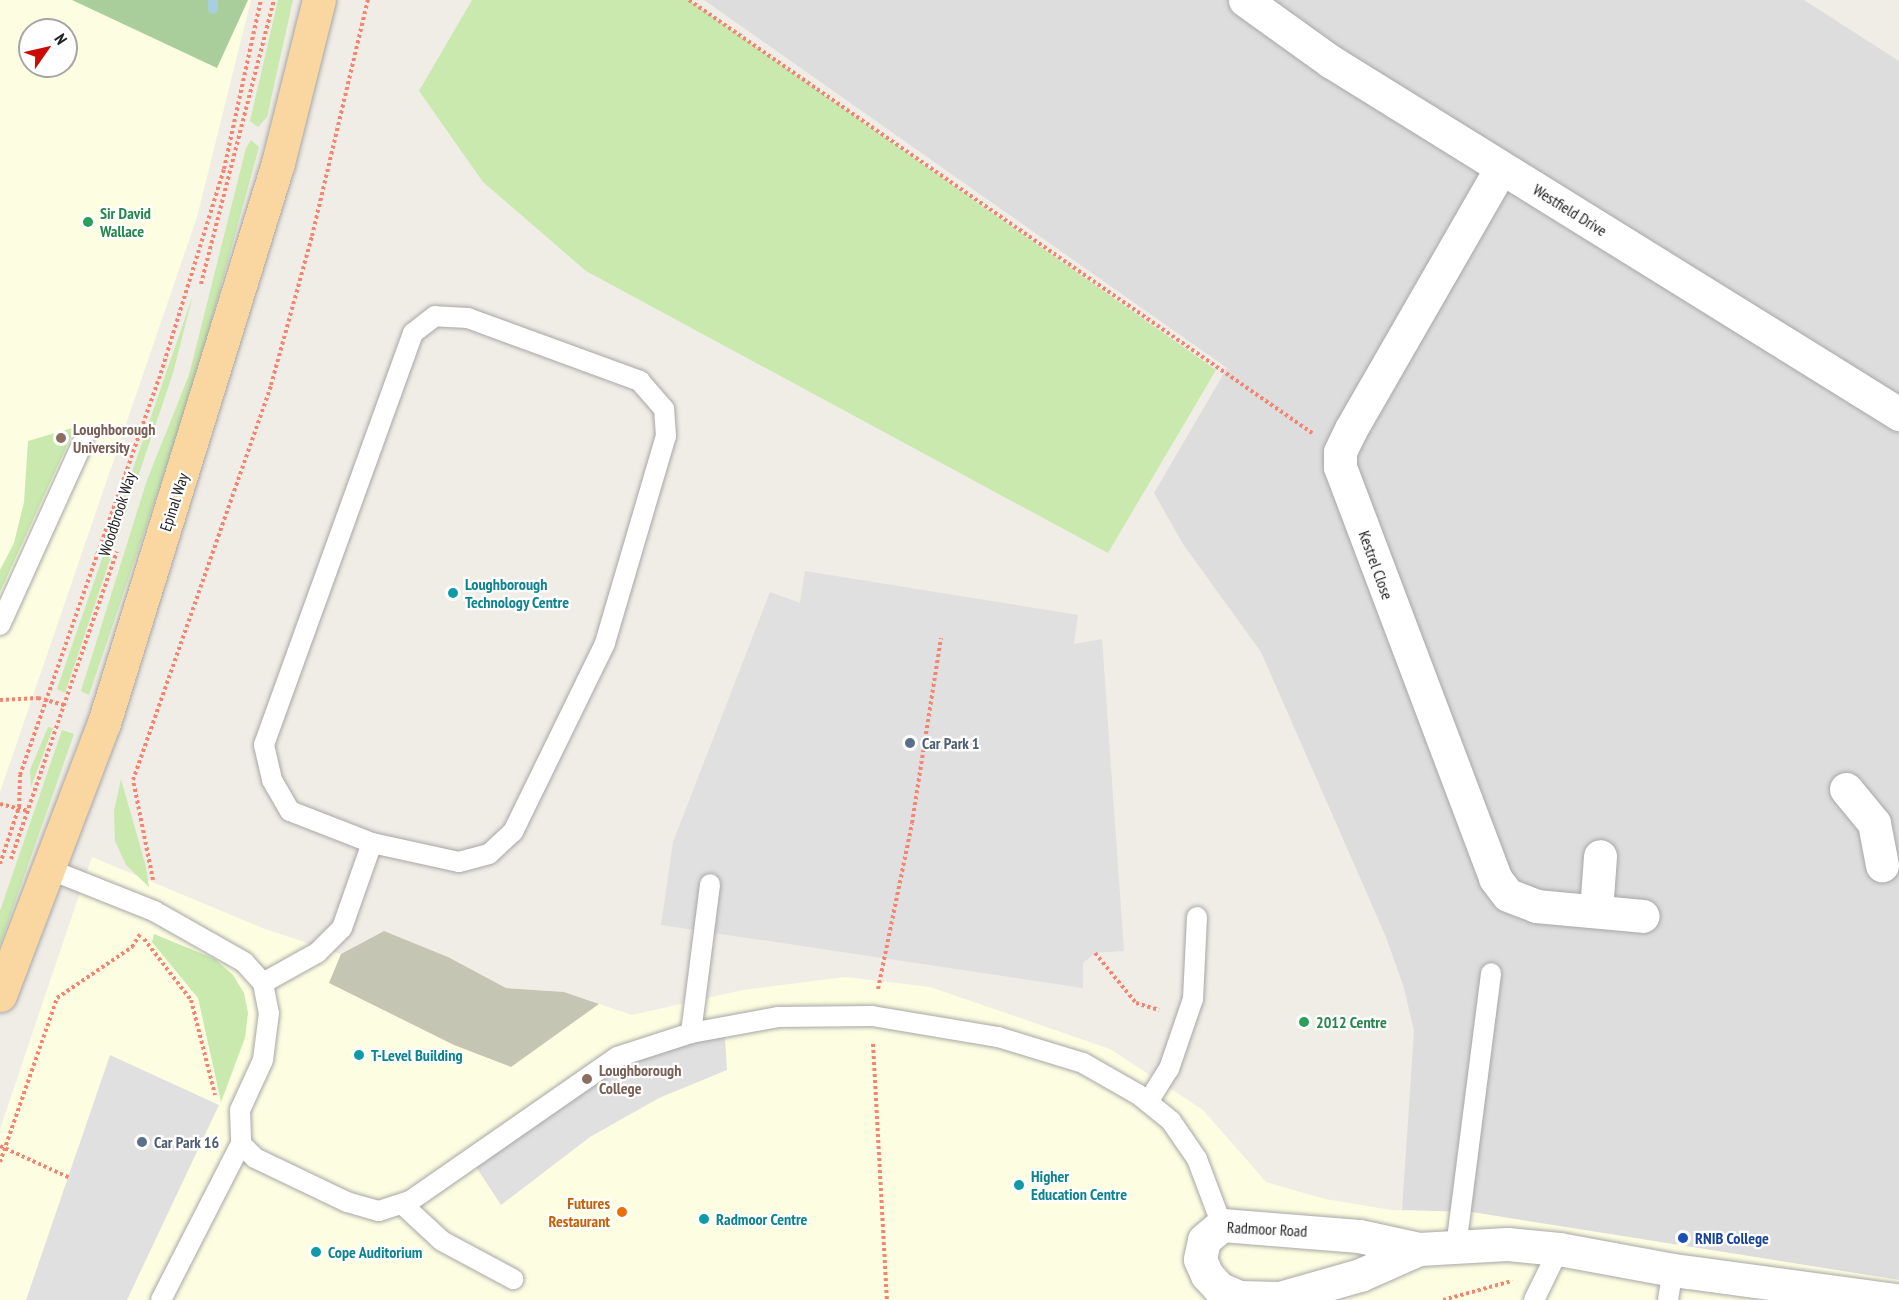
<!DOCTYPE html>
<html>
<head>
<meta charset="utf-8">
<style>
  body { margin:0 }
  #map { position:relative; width:1899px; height:1300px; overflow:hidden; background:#f0ede6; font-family:"PT Sans Narrow",sans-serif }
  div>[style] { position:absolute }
  .residential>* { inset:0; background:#dedddd }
  .education>* { inset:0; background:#fdfee1 }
  .construction>* { inset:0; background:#c4c5b2 }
  .grass>* { inset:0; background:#c9e9ae }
  .forest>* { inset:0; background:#a9ce9c }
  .parking>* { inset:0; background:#e0e0e0 }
  .stream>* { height:10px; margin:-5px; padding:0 5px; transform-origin:5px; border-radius:5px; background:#a8cfdd }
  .path>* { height:4px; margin-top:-2px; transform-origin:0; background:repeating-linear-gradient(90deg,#f78371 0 3px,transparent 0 6px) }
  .roads { filter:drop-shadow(0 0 2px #a7a7a7) drop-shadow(0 0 2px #a7a7a7) }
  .service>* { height:20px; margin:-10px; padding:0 10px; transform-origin:10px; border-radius:10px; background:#fff }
  .minor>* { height:33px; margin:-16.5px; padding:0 16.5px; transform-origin:16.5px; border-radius:16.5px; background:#fff }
  .primary>* { height:33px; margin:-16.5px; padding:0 16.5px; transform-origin:16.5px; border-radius:16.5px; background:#fad7a1 }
  .dots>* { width:16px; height:16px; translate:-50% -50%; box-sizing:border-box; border:3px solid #fff; border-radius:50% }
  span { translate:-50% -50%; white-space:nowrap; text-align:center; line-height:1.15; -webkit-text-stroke:4.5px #fff; paint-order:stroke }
  .street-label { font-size:16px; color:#202020 }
  .leisure-label { font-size:16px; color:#27864d; font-weight:700 }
  .left { translate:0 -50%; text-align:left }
  .education-label { font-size:16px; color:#785e54; font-weight:700 }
  .culture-label { font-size:16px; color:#0d838f; font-weight:700 }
  .service-label { font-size:16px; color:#4e5e75; font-weight:700 }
  .food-label { font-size:16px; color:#c56008; font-weight:700 }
  .right { translate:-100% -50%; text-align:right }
  .transit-label { font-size:16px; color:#164399; font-weight:700 }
  .north { position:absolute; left:18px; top:18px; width:60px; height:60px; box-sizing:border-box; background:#fff; border:2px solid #a6a6a6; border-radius:50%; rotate:56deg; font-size:16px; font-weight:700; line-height:24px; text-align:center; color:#202020 }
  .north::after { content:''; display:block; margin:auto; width:21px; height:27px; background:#cb0b04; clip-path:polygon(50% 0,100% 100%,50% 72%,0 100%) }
</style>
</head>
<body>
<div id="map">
  <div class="residential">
    <div style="clip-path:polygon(704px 0,1804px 0,1899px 61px,1899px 1280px,1471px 1212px,1402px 1210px,1414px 1031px,1404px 988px,1386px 937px,1261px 652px,1183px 544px,1154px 493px,1227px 368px)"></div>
  </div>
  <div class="education">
    <div style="clip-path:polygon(evenodd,0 0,251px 0,197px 217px,0 792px,0 0,30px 30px,66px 30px,66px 66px,30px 66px,30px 30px)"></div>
    <div style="clip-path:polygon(92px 857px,265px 929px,341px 954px,384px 931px,448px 957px,506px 988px,564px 992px,632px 1015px,743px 990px,845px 977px,930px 987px,1110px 1049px,1203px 1110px,1266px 1182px,1325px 1199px,1391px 1210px,1471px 1212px,1899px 1280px,1899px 1300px,0 1300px,0 1129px)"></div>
  </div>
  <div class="construction">
    <div style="clip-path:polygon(384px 931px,448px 957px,506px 988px,564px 992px,599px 1004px,511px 1067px,454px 1045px,329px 983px,341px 954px)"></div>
  </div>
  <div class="grass">
    <div style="clip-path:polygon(278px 0,293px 0,267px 117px,258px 127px,250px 121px)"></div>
    <div style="clip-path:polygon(472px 0,689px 0,1216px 370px,1108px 553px,586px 271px,483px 182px,419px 91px)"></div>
    <div style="clip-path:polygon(251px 140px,259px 147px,194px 385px,89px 695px,81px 691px,147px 480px,189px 375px,246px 148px)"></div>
    <div style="clip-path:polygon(193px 295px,173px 373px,65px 693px,57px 689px)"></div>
    <div style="clip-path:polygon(72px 428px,71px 437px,0 592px,0 570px,14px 543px,24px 502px,28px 441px)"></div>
    <div style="clip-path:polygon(48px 727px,53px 728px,31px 787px,30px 770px)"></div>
    <div style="clip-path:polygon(62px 730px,74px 734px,0 945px,0 911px)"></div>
    <div style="clip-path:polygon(121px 779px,146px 867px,149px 887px,126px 865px,115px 841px,114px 811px)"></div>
    <div style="clip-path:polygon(154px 934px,215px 959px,233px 975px,244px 993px,248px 1013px,245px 1038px,221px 1102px,198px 998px,152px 942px)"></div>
  </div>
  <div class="forest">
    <div style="clip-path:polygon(72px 0,248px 0,217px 68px)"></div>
  </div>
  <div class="parking">
    <div style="clip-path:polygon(805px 571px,1078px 615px,1074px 644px,1102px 639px,1124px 951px,1095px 953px,1083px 963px,1083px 988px,661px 925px,673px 842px,770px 592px,800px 603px)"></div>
    <div style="clip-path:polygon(725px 1037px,727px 1070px,659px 1098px,590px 1137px,501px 1205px,476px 1167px,564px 1100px,622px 1065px,678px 1045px)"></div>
    <div style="clip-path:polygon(110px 1055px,219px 1105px,127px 1300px,26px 1300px)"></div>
  </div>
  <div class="stream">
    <div style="left:213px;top:9px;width:9px;rotate:-90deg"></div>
  </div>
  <div class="path">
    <div style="left:689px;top:0;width:759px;rotate:34.8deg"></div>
    <div style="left:201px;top:284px;width:293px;rotate:-75.6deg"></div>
    <div style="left:0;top:700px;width:38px;rotate:-3deg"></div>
    <div style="left:38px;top:698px;width:30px;rotate:15deg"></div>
    <div style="left:0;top:804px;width:29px;rotate:14deg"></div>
    <div style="left:11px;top:859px;width:325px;rotate:-71deg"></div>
    <div style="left:0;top:864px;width:60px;rotate:-71.6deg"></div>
    <div style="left:19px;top:807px;width:32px;rotate:-88deg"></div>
    <div style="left:20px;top:775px;width:420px;rotate:-70.7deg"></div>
    <div style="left:159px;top:379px;width:220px;rotate:-72.8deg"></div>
    <div style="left:224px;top:169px;width:173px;rotate:-77.7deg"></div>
    <div style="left:153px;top:880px;width:102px;rotate:-101.3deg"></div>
    <div style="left:133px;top:780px;width:418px;rotate:-70.7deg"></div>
    <div style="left:271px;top:385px;width:155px;rotate:-74.6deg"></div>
    <div style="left:312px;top:236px;width:243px;rotate:-76.7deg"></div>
    <div style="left:144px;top:939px;width:77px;rotate:52.4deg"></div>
    <div style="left:191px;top:1000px;width:98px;rotate:75.8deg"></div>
    <div style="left:1095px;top:953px;width:65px;rotate:50.6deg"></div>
    <div style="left:1136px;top:1003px;width:24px;rotate:17deg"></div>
    <div style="left:878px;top:989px;width:169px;rotate:-78.4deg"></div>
    <div style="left:912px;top:823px;width:187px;rotate:-81.1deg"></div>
    <div style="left:873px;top:1044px;width:256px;rotate:86.9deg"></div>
    <div style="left:0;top:1146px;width:77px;rotate:24.6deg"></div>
    <div style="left:0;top:1162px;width:174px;rotate:-70.8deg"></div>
    <div style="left:57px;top:998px;width:91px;rotate:-34.2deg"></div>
    <div style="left:132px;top:947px;width:15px;rotate:-58deg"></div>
    <div style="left:1443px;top:1300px;width:72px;rotate:-15.4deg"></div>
  </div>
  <div class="roads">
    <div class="service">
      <div style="left:0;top:625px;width:201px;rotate:-65.6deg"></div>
      <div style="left:46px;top:868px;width:116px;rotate:21.7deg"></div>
      <div style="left:154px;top:911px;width:103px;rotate:29.5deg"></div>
      <div style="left:244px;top:962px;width:28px;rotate:48deg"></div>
      <div style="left:263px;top:983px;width:31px;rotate:79deg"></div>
      <div style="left:269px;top:1013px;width:47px;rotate:97.3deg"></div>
      <div style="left:263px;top:1060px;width:55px;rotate:114.7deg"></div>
      <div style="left:240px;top:1110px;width:34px;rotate:88deg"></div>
      <div style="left:241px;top:1144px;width:20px;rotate:45deg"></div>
      <div style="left:255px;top:1158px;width:102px;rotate:25.6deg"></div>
      <div style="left:347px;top:1202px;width:33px;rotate:16deg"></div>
      <div style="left:379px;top:1211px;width:33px;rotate:-18deg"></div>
      <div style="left:410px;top:1201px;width:252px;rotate:-34.8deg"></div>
      <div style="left:617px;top:1057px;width:78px;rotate:-18deg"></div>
      <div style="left:691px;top:1033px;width:88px;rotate:-10.4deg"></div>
      <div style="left:778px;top:1017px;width:94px;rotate:-0.6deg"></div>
      <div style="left:872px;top:1016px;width:128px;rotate:9.5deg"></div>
      <div style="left:998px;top:1037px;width:89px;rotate:17deg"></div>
      <div style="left:1083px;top:1063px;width:64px;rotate:29.7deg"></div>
      <div style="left:1139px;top:1095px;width:41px;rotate:39.1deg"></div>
      <div style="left:1171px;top:1121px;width:46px;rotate:55.6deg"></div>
      <div style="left:1197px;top:1159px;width:71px;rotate:69.3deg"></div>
      <div style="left:263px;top:983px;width:62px;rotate:-29.1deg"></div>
      <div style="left:317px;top:953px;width:35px;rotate:-45deg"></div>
      <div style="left:342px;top:928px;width:90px;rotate:-70.6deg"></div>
      <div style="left:372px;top:843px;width:89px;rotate:12.3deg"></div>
      <div style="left:459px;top:862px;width:31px;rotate:-15deg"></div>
      <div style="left:489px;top:854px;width:33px;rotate:-43deg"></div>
      <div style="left:513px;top:832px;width:210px;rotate:-64deg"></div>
      <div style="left:605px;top:643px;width:216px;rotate:-73.6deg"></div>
      <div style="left:666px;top:436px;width:27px;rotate:-94deg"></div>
      <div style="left:664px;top:409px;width:37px;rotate:-131deg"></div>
      <div style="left:640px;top:381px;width:183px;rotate:-159.9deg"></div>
      <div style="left:468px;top:318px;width:33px;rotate:-177deg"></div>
      <div style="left:435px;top:316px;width:28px;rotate:142deg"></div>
      <div style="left:413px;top:333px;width:438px;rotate:109.9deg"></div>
      <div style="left:264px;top:745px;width:36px;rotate:77deg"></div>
      <div style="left:272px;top:780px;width:36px;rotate:60deg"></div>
      <div style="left:290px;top:811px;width:88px;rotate:21.3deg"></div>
      <div style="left:691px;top:1033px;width:150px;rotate:-82.7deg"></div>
      <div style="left:1148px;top:1102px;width:39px;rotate:-58deg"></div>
      <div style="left:1169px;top:1069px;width:74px;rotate:-71.1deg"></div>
      <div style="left:1193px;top:999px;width:82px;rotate:-87.2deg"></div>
      <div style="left:402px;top:1204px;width:54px;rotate:42.8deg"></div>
      <div style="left:442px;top:1241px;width:81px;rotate:28.2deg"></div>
      <div style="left:1456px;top:1247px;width:276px;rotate:-82.7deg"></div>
      <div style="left:161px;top:1300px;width:175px;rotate:-62.9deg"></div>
      <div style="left:1534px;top:1300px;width:57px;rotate:-63.9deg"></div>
      <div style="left:1668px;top:1300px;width:30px;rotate:-81deg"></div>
    </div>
    <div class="minor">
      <div style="left:1245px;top:0;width:105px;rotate:35.7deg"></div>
      <div style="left:1330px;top:61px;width:670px;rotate:31.81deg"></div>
      <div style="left:1501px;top:168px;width:301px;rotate:119.9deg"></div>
      <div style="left:1351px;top:429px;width:25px;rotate:116deg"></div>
      <div style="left:1340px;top:452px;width:15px;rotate:90deg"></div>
      <div style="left:1340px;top:467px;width:439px;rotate:69.3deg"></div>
      <div style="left:1495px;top:878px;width:21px;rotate:53deg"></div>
      <div style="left:1508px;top:895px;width:30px;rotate:21deg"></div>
      <div style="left:1536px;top:906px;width:107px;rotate:5.3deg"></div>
      <div style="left:1846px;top:789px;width:44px;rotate:50.5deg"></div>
      <div style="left:1874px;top:823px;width:43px;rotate:79.2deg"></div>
      <div style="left:1596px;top:911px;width:55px;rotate:-85.8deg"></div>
      <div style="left:1419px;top:1249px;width:64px;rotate:156.2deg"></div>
      <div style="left:1360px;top:1275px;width:84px;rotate:164.1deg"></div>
      <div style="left:1279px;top:1298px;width:40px;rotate:-178.6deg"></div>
      <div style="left:1239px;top:1297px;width:21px;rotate:-157deg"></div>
      <div style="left:1220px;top:1289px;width:19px;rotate:-133deg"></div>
      <div style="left:1207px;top:1275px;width:17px;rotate:-114deg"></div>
      <div style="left:1200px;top:1259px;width:19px;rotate:-78deg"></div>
      <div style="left:1204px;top:1240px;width:23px;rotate:-40deg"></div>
      <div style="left:1222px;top:1225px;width:137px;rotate:4.6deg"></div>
      <div style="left:1359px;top:1236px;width:61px;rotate:12.2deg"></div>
      <div style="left:1419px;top:1249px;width:88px;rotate:-3.3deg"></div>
      <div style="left:1507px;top:1244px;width:52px;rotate:5.5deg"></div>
      <div style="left:1559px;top:1249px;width:116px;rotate:10.4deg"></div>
      <div style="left:1673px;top:1270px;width:225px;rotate:7.7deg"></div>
    </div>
    <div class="primary">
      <div style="left:0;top:995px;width:291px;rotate:-69.1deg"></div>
      <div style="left:104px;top:723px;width:586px;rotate:-72.74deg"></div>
      <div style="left:278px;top:163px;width:168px;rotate:-75.9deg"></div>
    </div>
  </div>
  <div class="dots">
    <div style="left:88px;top:222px;background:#2e9e5b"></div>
    <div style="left:61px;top:438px;background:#8d6e63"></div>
    <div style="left:453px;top:593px;background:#0f9aa8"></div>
    <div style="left:910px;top:743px;background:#5c6f8a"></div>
    <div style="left:1304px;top:1022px;background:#2e9e5b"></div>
    <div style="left:359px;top:1055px;background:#0f9aa8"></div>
    <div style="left:587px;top:1079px;background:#8d6e63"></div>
    <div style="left:142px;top:1142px;background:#5c6f8a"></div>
    <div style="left:1019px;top:1185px;background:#0f9aa8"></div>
    <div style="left:622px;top:1212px;background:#e8710a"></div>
    <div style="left:704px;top:1219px;background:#0f9aa8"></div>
    <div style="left:1683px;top:1238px;background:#1a4fb4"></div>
    <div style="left:316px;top:1252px;background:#0f9aa8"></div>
  </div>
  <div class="street-label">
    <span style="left:1570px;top:210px;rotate:32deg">Westfield Drive</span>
    <span style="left:174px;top:502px;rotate:-72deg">Epinal Way</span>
    <span style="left:117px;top:514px;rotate:-72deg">Woodbrook Way</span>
    <span style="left:1376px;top:565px;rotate:70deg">Kestrel Close</span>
    <span style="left:1267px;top:1229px;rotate:3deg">Radmoor Road</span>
  </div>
  <div class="leisure-label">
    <span class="left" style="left:100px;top:222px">Sir David<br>Wallace</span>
    <span class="left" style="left:1316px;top:1022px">2012 Centre</span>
  </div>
  <div class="education-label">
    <span class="left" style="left:73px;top:438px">Loughborough<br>University</span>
    <span class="left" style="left:599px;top:1079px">Loughborough<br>College</span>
  </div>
  <div class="culture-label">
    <span class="left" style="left:465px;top:593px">Loughborough<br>Technology Centre</span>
    <span class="left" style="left:371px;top:1055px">T-Level Building</span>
    <span class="left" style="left:1031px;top:1185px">Higher<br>Education Centre</span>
    <span class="left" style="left:716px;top:1219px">Radmoor Centre</span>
    <span class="left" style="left:328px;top:1252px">Cope Auditorium</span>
  </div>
  <div class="service-label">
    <span class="left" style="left:922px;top:743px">Car Park 1</span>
    <span class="left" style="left:154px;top:1142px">Car Park 16</span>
  </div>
  <div class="food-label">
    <span class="right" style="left:610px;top:1212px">Futures<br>Restaurant</span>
  </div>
  <div class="transit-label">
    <span class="left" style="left:1695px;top:1238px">RNIB College</span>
  </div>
  <div class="north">N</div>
</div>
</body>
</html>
